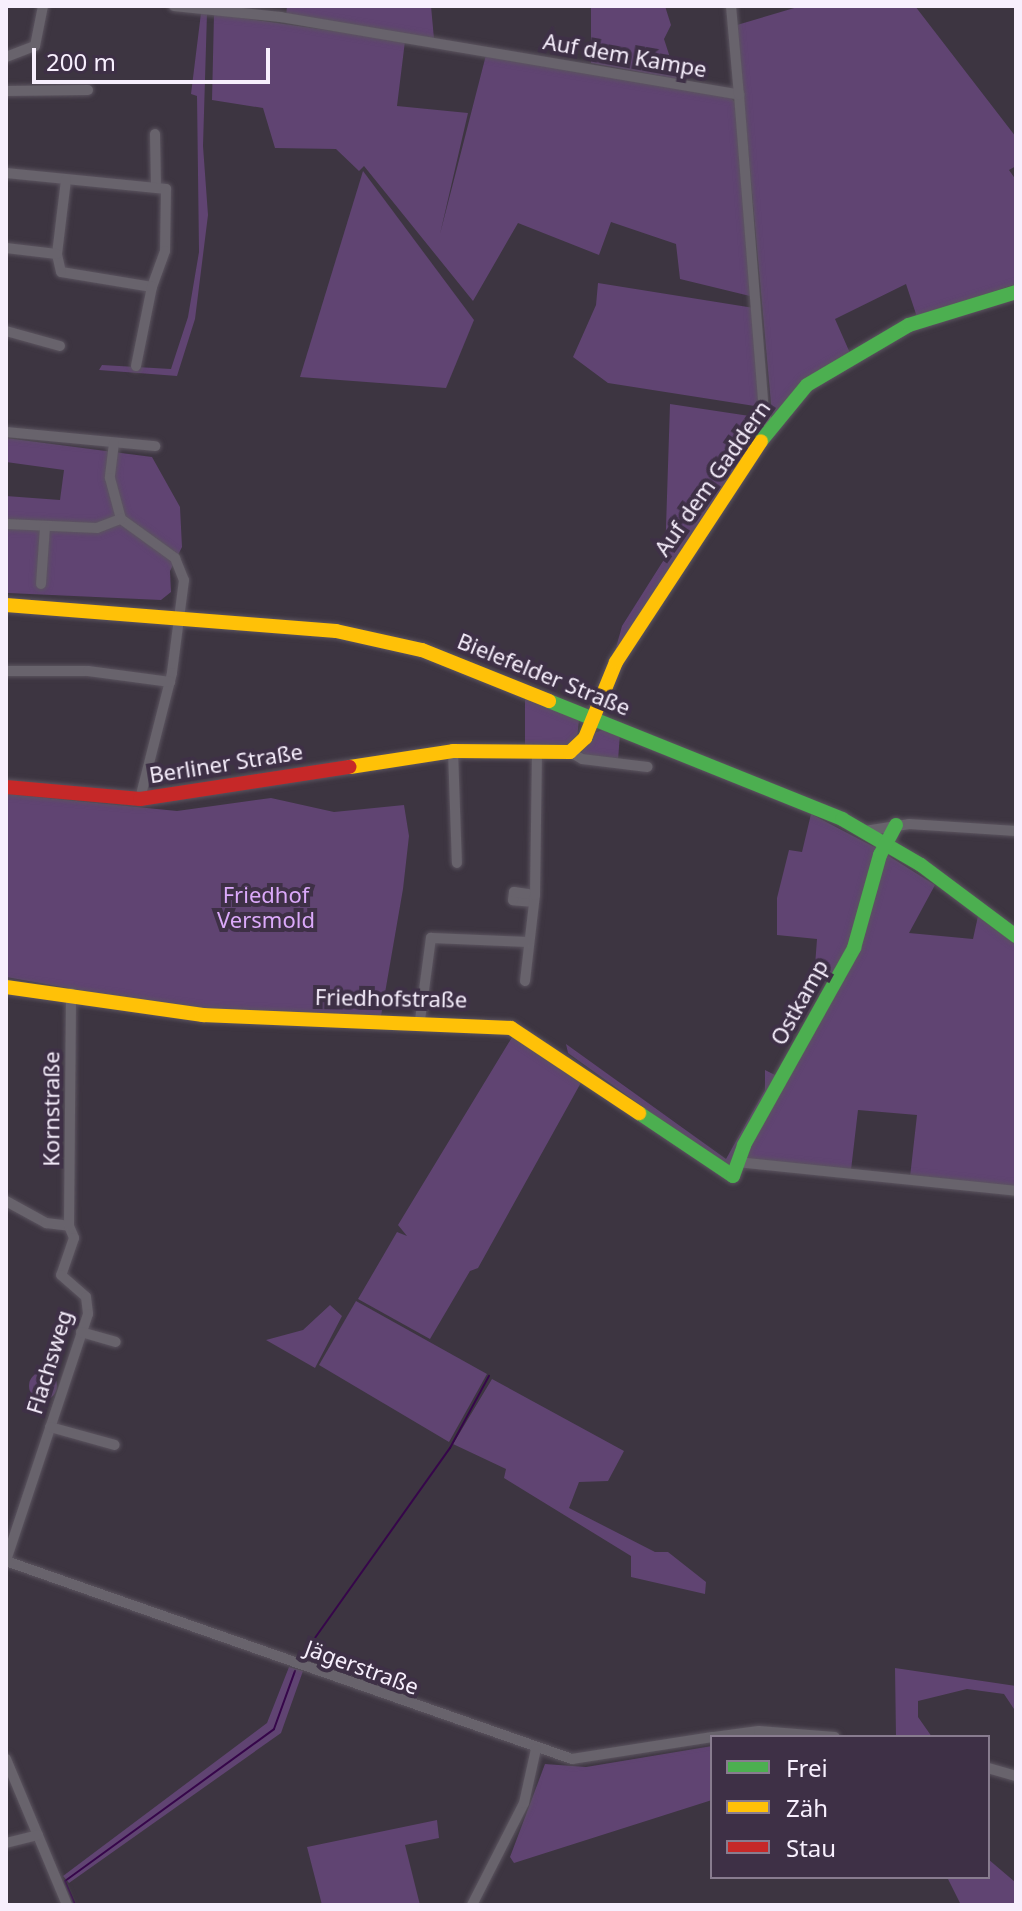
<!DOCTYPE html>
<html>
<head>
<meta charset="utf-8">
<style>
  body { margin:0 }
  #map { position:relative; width:1022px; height:1911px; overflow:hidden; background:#3d3541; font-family:"Noto Sans",sans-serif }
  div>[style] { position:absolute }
  .green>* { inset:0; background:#604472 }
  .round { border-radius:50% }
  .stream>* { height:2px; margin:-1px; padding:0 1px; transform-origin:1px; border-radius:1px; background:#36064a }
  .roads { filter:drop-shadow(0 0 2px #5b545f) drop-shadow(0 0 2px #5b545f) }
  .street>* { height:10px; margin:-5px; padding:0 5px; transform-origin:5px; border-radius:5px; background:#68636c }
  .fast>* { height:14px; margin:-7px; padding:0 7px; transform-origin:7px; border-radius:7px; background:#4caf50 }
  .slow>* { height:14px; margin:-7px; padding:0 7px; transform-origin:7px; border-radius:7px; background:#ffc107 }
  .jam>* { height:14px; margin:-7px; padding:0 7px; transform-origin:7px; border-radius:7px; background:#c62828 }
  span { translate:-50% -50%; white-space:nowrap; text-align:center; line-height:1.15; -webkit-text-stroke:8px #3e3046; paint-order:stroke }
  .street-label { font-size:22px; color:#f7effd }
  .park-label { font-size:22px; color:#dba9fa }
  .frame { position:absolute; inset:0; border:8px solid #f7effd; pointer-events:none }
  .legend { position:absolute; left:710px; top:1735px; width:280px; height:144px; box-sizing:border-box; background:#3e3046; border:2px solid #887c8f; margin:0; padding:10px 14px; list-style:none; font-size:24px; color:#f7effd }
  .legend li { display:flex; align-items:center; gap:16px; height:40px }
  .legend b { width:40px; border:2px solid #887c8f }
  .scale { position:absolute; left:32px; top:48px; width:238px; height:36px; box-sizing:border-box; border:4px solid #f7effd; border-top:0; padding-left:10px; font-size:24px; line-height:28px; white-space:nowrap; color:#f7effd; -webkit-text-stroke:6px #3e3046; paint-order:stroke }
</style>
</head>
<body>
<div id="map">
  <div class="green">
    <div style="clip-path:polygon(287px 6px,431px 6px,434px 39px,286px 16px)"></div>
    <div style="clip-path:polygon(591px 6px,665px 6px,671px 25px,664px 39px,677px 79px,591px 63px)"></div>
    <div style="clip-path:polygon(801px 6px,915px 6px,1016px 137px,1016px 166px,1009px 170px,1016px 180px,1016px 284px,917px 317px,906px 284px,835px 319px,850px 353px,772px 415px,737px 25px)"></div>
    <div style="clip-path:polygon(201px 13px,207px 13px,203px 146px,208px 215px,195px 319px,177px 376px,99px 370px,102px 365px,171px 369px,188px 317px,199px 252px,197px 96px,191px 94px)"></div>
    <div style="clip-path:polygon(214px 14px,405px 41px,397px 106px,468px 113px,440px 234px,486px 55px,730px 97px,737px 104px,754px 297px,680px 279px,676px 244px,611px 222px,599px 255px,518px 223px,473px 301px,364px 166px,359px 171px,336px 149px,275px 148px,263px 108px,212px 100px)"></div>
    <div style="clip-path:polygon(363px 171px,474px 320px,446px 388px,300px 377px)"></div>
    <div style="clip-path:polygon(598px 283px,754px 308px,761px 407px,608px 383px,573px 357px,596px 305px)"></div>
    <div style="clip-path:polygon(670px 404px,763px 418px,762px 434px,614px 655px,622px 626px,665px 558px)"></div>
    <div style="clip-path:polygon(6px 438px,152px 457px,180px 507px,182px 547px,170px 571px,171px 592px,161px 600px,8px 593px,6px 496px,60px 500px,64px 470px,6px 462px)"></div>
    <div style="clip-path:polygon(525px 698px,579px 720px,577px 739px,565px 748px,525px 745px)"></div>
    <div style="clip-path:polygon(605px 729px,620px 734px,618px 760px,584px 756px,581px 750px,594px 733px)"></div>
    <div style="clip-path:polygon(6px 794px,177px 811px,271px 798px,334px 812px,404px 805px,409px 836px,403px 889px,381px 1016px,202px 1012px,6px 977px)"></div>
    <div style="clip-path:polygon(811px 814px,878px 849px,858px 930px,833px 981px,814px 979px,817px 939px,777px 935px,777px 898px,789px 850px,802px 852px)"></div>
    <div style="clip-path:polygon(884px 853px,935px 885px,909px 933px,973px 939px,978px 916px,1016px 945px,1016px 1187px,910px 1177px,917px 1115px,858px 1110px,851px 1170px,747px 1160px,745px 1152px,826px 1010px)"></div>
    <div style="clip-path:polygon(514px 1034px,583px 1079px,478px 1268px,470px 1271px,430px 1339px,358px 1299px,397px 1232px,407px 1236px,398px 1225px)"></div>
    <div style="clip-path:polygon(566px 1044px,726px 1159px,765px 1090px,765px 1070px,779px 1077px,729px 1169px,568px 1053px)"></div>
    <div style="clip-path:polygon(356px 1301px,487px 1374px,449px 1442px,319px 1365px)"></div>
    <div style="clip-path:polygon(330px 1305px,342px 1316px,315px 1368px,266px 1340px,303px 1330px)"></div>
    <div class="round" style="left:29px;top:1372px;width:28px;height:28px"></div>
    <div style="clip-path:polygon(492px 1379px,624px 1451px,608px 1481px,579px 1482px,569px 1508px,655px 1552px,668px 1552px,706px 1582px,705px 1594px,631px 1577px,631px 1556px,504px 1478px,506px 1469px,453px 1444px)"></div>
    <div style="clip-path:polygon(289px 1667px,303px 1671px,281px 1733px,69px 1883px,63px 1876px,267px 1723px)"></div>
    <div style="clip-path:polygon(895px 1668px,1016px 1686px,1016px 1712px,1004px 1694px,967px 1689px,918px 1701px,918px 1717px,932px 1737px,896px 1737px)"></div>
    <div style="clip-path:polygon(712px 1746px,712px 1800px,514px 1863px,510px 1857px,545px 1764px,586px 1767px)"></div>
    <div style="clip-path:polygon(437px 1820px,439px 1838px,405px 1845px,420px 1905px,322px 1905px,307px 1847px)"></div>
    <div style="clip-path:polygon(988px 1859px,1015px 1882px,1016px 1905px,961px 1905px,947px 1877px,988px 1877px)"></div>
  </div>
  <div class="stream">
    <div style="left:300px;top:1659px;width:259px;rotate:-54.6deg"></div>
    <div style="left:450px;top:1448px;width:82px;rotate:-61.6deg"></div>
    <div style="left:75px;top:1905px;width:26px;rotate:-113deg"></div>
    <div style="left:65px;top:1881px;width:258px;rotate:-36deg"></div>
    <div style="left:274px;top:1729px;width:62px;rotate:-70.1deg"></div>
  </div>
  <div class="roads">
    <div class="street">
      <div style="left:174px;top:6px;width:107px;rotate:5.9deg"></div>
      <div style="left:280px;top:17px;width:466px;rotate:9.6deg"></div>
      <div style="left:739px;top:95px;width:319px;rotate:85.5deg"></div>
      <div style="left:764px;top:413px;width:15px;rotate:67deg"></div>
      <div style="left:731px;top:6px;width:89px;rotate:84.9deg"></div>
      <div style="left:6px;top:57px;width:31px;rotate:-21deg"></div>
      <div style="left:35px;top:46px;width:41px;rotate:-78.7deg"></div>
      <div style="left:6px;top:91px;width:82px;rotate:-0.7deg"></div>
      <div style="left:155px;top:134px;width:51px;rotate:88.9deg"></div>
      <div style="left:6px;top:173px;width:161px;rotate:5.7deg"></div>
      <div style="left:166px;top:189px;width:62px;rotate:90.9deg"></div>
      <div style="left:165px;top:251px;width:38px;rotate:110deg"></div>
      <div style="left:152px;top:287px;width:92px;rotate:-170.6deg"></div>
      <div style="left:61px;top:272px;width:18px;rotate:-103deg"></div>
      <div style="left:57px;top:254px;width:75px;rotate:-83.1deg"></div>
      <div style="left:6px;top:248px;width:51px;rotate:6.7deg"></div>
      <div style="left:6px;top:331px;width:56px;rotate:15.5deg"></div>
      <div style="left:136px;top:366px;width:81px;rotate:-78.6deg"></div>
      <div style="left:6px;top:432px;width:150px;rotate:5.4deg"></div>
      <div style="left:114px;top:443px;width:35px;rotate:97deg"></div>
      <div style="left:110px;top:478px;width:42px;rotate:75deg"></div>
      <div style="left:121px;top:519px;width:67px;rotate:35.8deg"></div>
      <div style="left:175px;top:558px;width:24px;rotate:68deg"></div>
      <div style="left:184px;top:580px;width:94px;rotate:97.4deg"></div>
      <div style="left:172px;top:673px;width:130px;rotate:104.3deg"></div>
      <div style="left:6px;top:524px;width:91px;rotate:2.5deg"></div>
      <div style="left:97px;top:528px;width:26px;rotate:-21deg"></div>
      <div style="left:41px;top:584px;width:57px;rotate:-86deg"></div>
      <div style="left:6px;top:671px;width:82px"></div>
      <div style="left:88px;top:671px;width:83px;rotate:7.6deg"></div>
      <div style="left:453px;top:751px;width:112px;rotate:88deg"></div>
      <div style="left:570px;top:752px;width:14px;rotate:30deg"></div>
      <div style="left:582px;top:759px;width:66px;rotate:6.9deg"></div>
      <div style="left:865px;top:831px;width:45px;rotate:-9deg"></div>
      <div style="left:909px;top:824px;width:107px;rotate:3.7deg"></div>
      <div style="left:534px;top:902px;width:21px;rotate:-175deg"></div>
      <div style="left:513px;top:900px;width:8px;rotate:-83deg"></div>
      <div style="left:514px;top:892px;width:21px;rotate:8deg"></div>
      <div style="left:525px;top:981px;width:87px;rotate:-83.4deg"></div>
      <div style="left:535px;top:895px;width:141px;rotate:-89.2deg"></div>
      <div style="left:420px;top:1020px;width:83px;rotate:-82.4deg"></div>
      <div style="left:431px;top:938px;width:98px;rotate:2.3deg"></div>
      <div style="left:737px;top:1162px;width:281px;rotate:5.9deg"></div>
      <div style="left:6px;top:1201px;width:46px;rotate:28.8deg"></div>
      <div style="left:46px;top:1223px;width:23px;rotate:7deg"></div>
      <div style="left:69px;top:1226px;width:13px;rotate:67deg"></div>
      <div style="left:74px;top:1238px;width:39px;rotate:109deg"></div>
      <div style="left:61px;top:1275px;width:33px;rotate:41deg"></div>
      <div style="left:86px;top:1297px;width:17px;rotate:83deg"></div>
      <div style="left:88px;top:1314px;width:260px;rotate:108.4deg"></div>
      <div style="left:69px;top:1226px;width:233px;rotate:-89.5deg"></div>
      <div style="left:81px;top:1332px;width:36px;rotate:16deg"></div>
      <div style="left:50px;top:1427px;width:67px;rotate:15.5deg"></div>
      <div style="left:6px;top:1561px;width:600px;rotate:19.28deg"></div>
      <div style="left:572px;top:1759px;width:142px;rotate:-8.9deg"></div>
      <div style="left:714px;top:1737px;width:45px;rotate:-7.6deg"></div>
      <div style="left:759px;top:1731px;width:76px;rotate:4.5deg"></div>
      <div style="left:6px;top:1759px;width:158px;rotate:67.3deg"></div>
      <div style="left:988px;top:1768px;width:29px;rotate:16deg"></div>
      <div style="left:6px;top:1843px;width:33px;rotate:-14deg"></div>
      <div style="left:472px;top:1905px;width:114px;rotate:-63deg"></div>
      <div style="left:524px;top:1803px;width:55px;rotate:-77.5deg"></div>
    </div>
    <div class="fast">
      <div style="left:761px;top:441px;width:72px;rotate:-50.6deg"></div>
      <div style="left:807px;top:385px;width:118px;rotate:-30.5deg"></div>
      <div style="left:909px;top:325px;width:112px;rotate:-17.1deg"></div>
      <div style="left:549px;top:701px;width:316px;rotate:21.9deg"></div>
      <div style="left:842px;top:819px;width:91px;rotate:30.2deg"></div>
      <div style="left:921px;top:865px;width:119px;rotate:36.8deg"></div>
      <div style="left:639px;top:1113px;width:113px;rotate:33.8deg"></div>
      <div style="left:733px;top:1176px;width:33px;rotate:-70deg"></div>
      <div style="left:744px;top:1145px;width:226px;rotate:-60.8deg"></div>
      <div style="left:854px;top:948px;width:97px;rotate:-74.4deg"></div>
      <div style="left:880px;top:855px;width:34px;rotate:-62deg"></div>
    </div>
    <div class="slow">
      <div style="left:6px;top:605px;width:331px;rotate:4.5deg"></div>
      <div style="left:336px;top:631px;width:88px;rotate:12.5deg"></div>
      <div style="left:422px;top:650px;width:137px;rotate:21.9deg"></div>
      <div style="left:350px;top:767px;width:104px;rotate:-8.8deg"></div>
      <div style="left:453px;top:751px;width:117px;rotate:0.5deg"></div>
      <div style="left:570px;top:752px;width:21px;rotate:-43deg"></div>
      <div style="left:585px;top:738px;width:82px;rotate:-67.8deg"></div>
      <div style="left:616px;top:662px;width:264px;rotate:-56.7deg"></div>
      <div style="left:6px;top:987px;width:199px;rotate:8.1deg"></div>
      <div style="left:203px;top:1015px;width:308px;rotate:2.4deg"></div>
      <div style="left:511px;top:1028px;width:154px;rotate:33.6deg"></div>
    </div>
    <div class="jam">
      <div style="left:6px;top:787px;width:135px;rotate:5.1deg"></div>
      <div style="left:140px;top:799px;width:212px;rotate:-8.7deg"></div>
    </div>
  </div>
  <div class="street-label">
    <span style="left:625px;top:55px;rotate:10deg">Auf dem Kampe</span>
    <span style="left:712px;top:478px;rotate:-55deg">Auf dem Gaddern</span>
    <span style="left:544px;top:674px;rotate:22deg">Bielefelder Straße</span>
    <span style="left:226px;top:763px;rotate:-9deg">Berliner Straße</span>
    <span style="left:391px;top:998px;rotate:1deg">Friedhofstraße</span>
    <span style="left:799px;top:1002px;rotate:-61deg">Ostkamp</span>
    <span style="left:51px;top:1109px;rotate:-90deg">Kornstraße</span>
    <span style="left:49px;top:1362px;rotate:-73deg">Flachsweg</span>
    <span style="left:362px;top:1667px;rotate:20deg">Jägerstraße</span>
  </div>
  <div class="park-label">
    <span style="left:266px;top:907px">Friedhof<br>Versmold</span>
  </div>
  <div class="frame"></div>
  <ul class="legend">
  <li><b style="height:10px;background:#4caf50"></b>Frei</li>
  <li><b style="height:10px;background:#ffc107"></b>Zäh</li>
  <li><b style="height:10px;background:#c62828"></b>Stau</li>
  </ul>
  <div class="scale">200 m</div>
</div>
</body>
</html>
